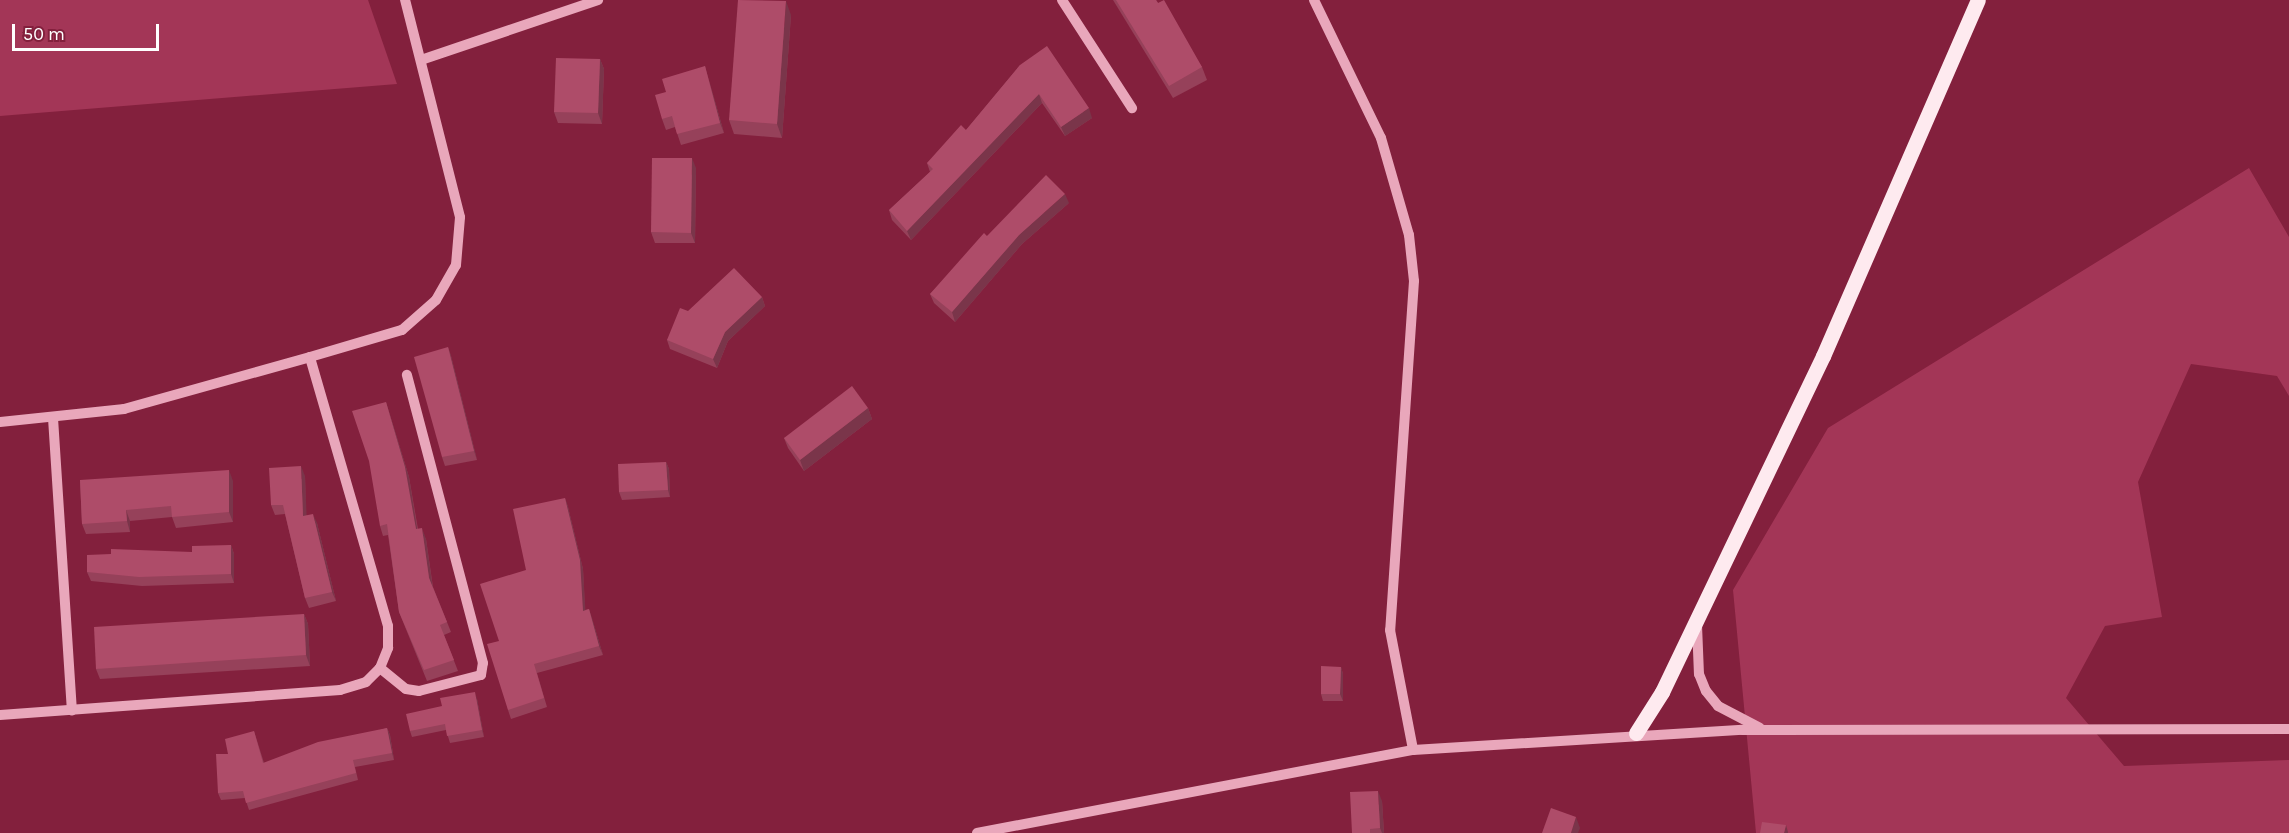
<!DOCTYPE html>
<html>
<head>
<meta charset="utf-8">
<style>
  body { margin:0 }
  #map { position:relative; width:2289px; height:833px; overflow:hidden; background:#83203d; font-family:Karla,sans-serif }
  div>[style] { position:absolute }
  .green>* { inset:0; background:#a33657 }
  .minor>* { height:10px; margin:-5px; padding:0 5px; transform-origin:5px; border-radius:5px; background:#e9a7bb }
  .major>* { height:15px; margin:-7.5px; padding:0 7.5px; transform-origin:7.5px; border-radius:7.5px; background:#feeaef }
  .wall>* { inset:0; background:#96415a }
  .shaded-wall>* { inset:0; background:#7a354a }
  .building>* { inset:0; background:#ae4c69 }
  span { translate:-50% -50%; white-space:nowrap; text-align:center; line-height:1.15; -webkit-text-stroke:4.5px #83203d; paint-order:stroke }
  .scale { position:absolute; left:12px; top:24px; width:147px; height:27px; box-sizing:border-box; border:3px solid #fff; border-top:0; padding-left:8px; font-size:18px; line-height:21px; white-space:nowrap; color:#fff; -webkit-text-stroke:4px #83203d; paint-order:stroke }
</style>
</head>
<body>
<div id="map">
  <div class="green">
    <div style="clip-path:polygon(0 0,368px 0,397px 84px,0 116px)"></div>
    <div style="clip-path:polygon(2249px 168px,2289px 237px,2289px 396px,2277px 376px,2191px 364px,2138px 482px,2162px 617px,2105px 626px,2066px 698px,2124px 766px,2289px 760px,2289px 833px,1756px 833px,1733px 590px,1828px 428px)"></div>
  </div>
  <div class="minor">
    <div style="left:1062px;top:0;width:129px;rotate:57.1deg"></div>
    <div style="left:1314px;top:0;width:153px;rotate:64.1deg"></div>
    <div style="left:1381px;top:138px;width:101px;rotate:73.9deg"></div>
    <div style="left:1409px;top:235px;width:46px;rotate:83.8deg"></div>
    <div style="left:1414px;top:281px;width:350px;rotate:93.9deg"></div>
    <div style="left:1390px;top:630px;width:122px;rotate:79.1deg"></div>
    <div style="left:421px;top:60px;width:187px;rotate:-18.7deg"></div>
    <div style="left:53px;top:418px;width:293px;rotate:86.3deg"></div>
    <div style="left:0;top:422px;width:125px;rotate:-6deg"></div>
    <div style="left:124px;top:409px;width:193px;rotate:-15.6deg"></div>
    <div style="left:310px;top:357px;width:96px;rotate:-16.4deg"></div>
    <div style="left:402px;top:330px;width:45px;rotate:-41.4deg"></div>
    <div style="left:436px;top:300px;width:40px;rotate:-60.3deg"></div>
    <div style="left:456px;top:265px;width:48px;rotate:-85.2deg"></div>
    <div style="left:460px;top:217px;width:224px;rotate:-104.2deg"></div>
    <div style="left:1697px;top:625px;width:49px;rotate:87.7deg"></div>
    <div style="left:1699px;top:674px;width:18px;rotate:68deg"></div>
    <div style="left:1706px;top:691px;width:19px;rotate:51deg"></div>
    <div style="left:1718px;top:706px;width:47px;rotate:27.6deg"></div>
    <div style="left:380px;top:668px;width:33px;rotate:39deg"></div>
    <div style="left:406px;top:689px;width:13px;rotate:9deg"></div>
    <div style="left:419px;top:691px;width:64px;rotate:-14.5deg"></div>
    <div style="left:481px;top:675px;width:12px;rotate:-81deg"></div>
    <div style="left:483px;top:663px;width:298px;rotate:-104.8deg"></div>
    <div style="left:0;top:715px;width:341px;rotate:-4.2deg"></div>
    <div style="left:340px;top:690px;width:27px;rotate:-17deg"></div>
    <div style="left:366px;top:682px;width:20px;rotate:-45deg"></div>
    <div style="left:380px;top:668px;width:22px;rotate:-68deg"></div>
    <div style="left:388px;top:648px;width:22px;rotate:-90deg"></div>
    <div style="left:388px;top:626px;width:280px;rotate:-106.2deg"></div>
    <div style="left:977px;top:833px;width:444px;rotate:-10.8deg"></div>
    <div style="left:1413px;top:750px;width:330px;rotate:-3.5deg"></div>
    <div style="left:1742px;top:730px;width:547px;rotate:-0.1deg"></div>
  </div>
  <div class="major">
    <div style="left:1636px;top:733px;width:49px;rotate:-57.6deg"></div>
    <div style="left:1662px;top:692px;width:373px;rotate:-64.4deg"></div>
    <div style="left:1823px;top:356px;width:388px;rotate:-66.5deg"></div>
  </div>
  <div class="wall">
    <div style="clip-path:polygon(1113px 0,1156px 0,1202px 67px,1207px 80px,1173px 98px)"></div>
    <div style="clip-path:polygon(791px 15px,782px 138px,734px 134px,729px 120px)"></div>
    <div style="clip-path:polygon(600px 59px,604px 69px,602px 124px,558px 123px,554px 112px)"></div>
    <div style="clip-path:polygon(1020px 65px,1092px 118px,1065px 136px,1042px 103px,911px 240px,892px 220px,889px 210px,930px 172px,927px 163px,966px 130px)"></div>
    <div style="clip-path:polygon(705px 66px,708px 77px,724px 133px,681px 145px,675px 127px,666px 130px,662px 119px,666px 92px)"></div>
    <div style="clip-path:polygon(696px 168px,695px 243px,655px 243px,651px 232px)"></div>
    <div style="clip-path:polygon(1069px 203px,1022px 244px,955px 322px,934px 303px,930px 294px,987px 236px)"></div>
    <div style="clip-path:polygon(762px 297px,765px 306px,728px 341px,717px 368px,670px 349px,667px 340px,688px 311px)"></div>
    <div style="clip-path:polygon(448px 347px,451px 356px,477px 460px,445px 466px,442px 457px)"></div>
    <div style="clip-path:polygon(386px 402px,409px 477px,418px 529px,426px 539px,433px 587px,451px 632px,444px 635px,458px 671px,427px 681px,399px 612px,388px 535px,383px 536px,380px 526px)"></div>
    <div style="clip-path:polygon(868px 408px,872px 419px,804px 471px,788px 448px,784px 438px)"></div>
    <div style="clip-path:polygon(666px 462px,669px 469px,670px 497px,622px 500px,619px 492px)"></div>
    <div style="clip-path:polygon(305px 476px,306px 515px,317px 523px,336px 601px,309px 608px,305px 598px,285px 514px,275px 515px,271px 505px)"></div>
    <div style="clip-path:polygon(80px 480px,233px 481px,233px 522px,176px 528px,172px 517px,130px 521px,130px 532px,86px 534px,82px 524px)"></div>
    <div style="clip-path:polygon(565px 498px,568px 507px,583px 569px,585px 610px,589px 609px,603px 655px,537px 673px,547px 707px,511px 719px,508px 710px,499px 641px,526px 570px)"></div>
    <div style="clip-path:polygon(231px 545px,234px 554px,234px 583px,142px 586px,91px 581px,87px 572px)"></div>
    <div style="clip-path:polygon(304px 614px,308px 624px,310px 666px,100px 679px,96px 669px)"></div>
    <div style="clip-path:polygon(1341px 667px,1343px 674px,1343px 701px,1323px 701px,1321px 694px)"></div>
    <div style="clip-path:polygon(477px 699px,484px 737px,450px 743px,446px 730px,412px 737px,410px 731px)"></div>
    <div style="clip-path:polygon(387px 728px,390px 735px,394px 760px,355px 767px,358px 780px,249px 810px,245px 798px,221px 800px,218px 793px,228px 754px,254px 731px,264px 763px)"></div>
    <div style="clip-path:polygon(1382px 801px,1384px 833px,1352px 833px)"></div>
  </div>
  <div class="shaded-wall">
    <div style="clip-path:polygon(786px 1px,791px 15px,782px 138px,777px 124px)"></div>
    <div style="clip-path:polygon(600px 59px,604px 69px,602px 124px,598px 113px)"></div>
    <div style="clip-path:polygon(705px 66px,708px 77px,724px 133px,720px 123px)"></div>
    <div style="clip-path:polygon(1039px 94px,1042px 103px,911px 240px,907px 231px)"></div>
    <div style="clip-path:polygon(1089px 108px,1092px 118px,1065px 136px,1061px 127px)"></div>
    <div style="clip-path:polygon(692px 158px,696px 168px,695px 243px,691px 233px)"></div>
    <div style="clip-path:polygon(1065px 194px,1069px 203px,1022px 244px,955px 322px,952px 312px,1019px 235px)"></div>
    <div style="clip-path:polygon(762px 297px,765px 306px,728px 341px,717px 368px,713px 359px,725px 332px)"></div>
    <div style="clip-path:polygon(448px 347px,451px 356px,477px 460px,474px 451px)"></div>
    <div style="clip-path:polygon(386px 402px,409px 477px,419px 540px,416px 529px)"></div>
    <div style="clip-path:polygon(868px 408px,872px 419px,804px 471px,800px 460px)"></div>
    <div style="clip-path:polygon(666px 462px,669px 469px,670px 497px,668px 490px)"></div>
    <div style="clip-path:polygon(301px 466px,305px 476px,307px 526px,303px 516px)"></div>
    <div style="clip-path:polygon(229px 470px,233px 481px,233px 522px,229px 512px)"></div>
    <div style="clip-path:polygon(565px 498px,568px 507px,583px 569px,586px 620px,583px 611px)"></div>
    <div style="clip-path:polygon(126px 510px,130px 521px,130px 532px,127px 521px)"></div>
    <div style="clip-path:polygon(313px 514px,317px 523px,336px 601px,332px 592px)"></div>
    <div style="clip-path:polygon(422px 528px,426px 539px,433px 589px,429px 578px)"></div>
    <div style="clip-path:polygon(231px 545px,234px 554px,234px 583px,231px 574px)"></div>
    <div style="clip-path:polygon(589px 609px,592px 618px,603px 655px,599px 646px)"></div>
    <div style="clip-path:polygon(304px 614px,308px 624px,310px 666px,306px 655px)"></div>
    <div style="clip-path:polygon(1341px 667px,1343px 674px,1343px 701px,1340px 694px)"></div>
    <div style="clip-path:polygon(475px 692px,477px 699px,484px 737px,482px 730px)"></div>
    <div style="clip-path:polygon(387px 728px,390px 735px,394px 760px,392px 753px)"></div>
    <div style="clip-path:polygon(1378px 791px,1382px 801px,1384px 833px,1382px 833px,1380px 828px)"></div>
    <div style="clip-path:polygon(1576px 817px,1580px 828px,1578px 833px,1571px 833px)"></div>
    <div style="clip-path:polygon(1786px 825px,1788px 832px,1788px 833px,1784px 833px)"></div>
  </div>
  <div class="building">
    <div style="clip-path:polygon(738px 0,786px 1px,777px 124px,729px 120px)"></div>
    <div style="clip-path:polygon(1116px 0,1156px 0,1158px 3px,1164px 0,1202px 67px,1169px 86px)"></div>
    <div style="clip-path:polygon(1047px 46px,1089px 108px,1061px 127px,1039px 94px,907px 231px,889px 210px,933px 169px,927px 163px,961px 125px,966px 130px,1020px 65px)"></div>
    <div style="clip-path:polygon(556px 58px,600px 59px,598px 113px,554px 112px)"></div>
    <div style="clip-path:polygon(705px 66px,720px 123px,677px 134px,672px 116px,662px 119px,655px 95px,666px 92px,662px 79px)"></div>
    <div style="clip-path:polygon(652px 158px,692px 158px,691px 233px,651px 232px)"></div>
    <div style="clip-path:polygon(1046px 175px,1065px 194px,1019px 235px,952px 312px,930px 294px,984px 233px,987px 236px)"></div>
    <div style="clip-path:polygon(734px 268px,762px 297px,725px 332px,713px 359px,667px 340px,680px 308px,688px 311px)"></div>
    <div style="clip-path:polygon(448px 347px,474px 451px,442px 457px,414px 357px)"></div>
    <div style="clip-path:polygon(852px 386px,868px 408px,800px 460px,784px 438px)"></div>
    <div style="clip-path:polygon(386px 402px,405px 467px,416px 529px,422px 528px,429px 578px,447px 622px,440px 625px,454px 660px,424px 670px,399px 612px,387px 524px,380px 526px,369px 461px,352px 411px)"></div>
    <div style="clip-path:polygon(666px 462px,668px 490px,619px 492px,618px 464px)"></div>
    <div style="clip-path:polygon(301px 466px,303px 516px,313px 514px,332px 592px,305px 598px,283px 505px,271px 505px,269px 468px)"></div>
    <div style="clip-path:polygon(229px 470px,229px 512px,172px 517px,171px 506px,126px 510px,127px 521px,82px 524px,80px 480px)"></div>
    <div style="clip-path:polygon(565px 498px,580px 560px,583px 611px,589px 609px,599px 646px,534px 664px,544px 698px,508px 710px,487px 644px,499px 641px,480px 584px,526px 570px,513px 509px)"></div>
    <div style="clip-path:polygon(231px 545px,231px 574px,139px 577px,87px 572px,87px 555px,111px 554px,111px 549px,192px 552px,192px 546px)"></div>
    <div style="clip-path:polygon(304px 614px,306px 655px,96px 669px,94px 627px)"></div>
    <div style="clip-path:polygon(1321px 666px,1341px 667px,1340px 694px,1321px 694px)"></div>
    <div style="clip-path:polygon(475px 692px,482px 730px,447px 736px,445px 724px,410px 731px,406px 714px,442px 706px,440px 698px)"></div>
    <div style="clip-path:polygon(387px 728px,392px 753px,353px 760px,356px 773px,246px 803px,243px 791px,218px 793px,216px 754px,228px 754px,225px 739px,254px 731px,263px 763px,318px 742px)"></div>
    <div style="clip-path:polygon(1378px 791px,1380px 828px,1370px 829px,1370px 833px,1352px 833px,1350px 792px)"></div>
    <div style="clip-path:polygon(1551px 808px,1576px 817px,1571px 833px,1542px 833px)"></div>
    <div style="clip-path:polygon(1762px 822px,1786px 825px,1784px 833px,1760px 833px)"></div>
  </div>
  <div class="scale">50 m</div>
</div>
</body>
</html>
